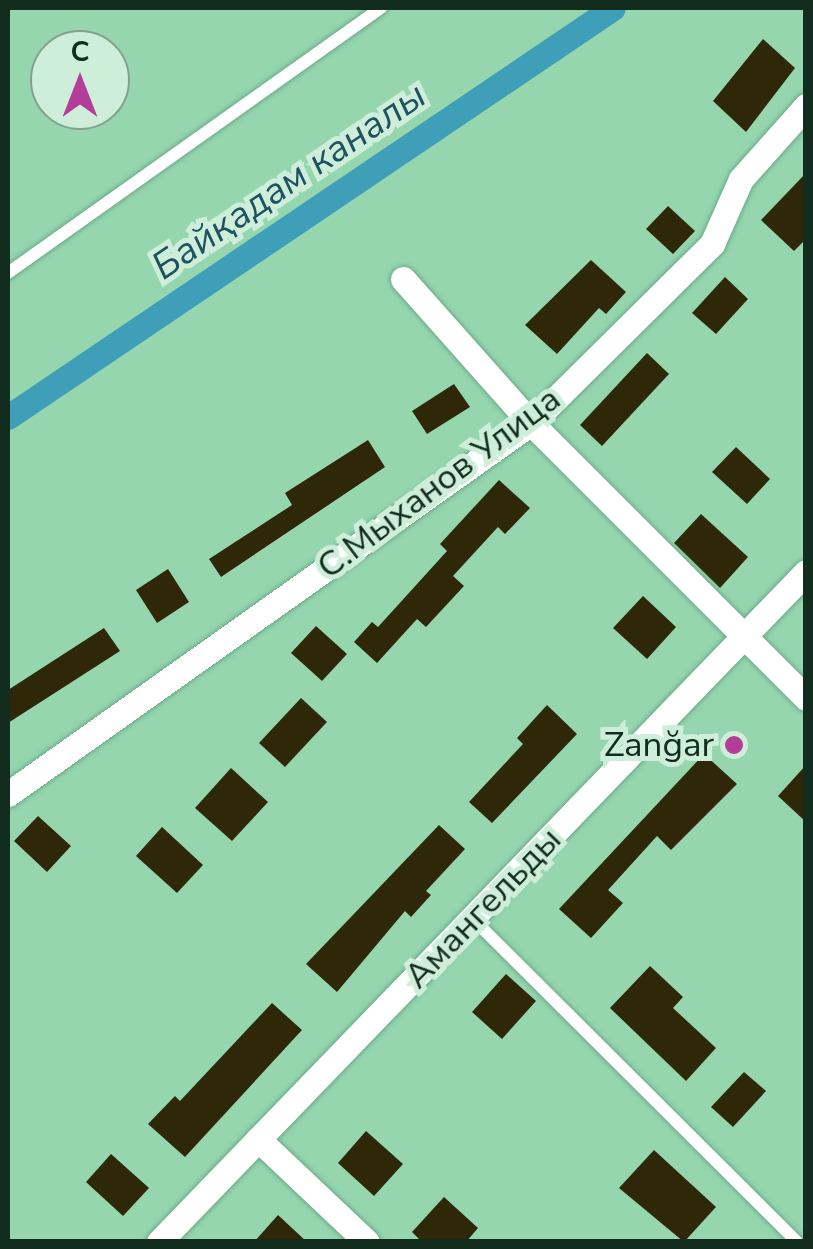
<!DOCTYPE html>
<html>
<head>
<meta charset="utf-8">
<style>
  body { margin:0 }
  #map { position:relative; width:813px; height:1249px; overflow:hidden; background:#95d6af; font-family:"Nunito Sans",sans-serif }
  div>[style] { position:absolute }
  .canal>* { height:25px; margin:-12.5px; padding:0 12.5px; transform-origin:12.5px; border-radius:12.5px; background:#3f9fb8 }
  .building>* { inset:0; background:#2e2808 }
  .roads { filter:drop-shadow(0 0 2px #6baa86) drop-shadow(0 0 2px #6baa86) }
  .service>* { height:12px; margin:-6px; padding:0 6px; transform-origin:6px; border-radius:6px; background:#fff }
  .minor>* { height:25px; margin:-12.5px; padding:0 12.5px; transform-origin:12.5px; border-radius:12.5px; background:#fff }
  .dots>* { width:28px; height:28px; translate:-50% -50%; box-sizing:border-box; border:5px solid #ceeeda; border-radius:50% }
  span { translate:-50% -50%; white-space:nowrap; text-align:center; line-height:1.15; -webkit-text-stroke:10px #ceeeda; paint-order:stroke }
  .street-label { font-size:35px; color:#122c1e }
  .poi-label { font-size:35px; color:#122c1e }
  .right { translate:-100% -50%; text-align:right }
  .water-label { font-size:38px; color:#1d5260; font-style:italic }
  .frame { position:absolute; inset:0; border:10px solid #122c1e; pointer-events:none }
  .north { position:absolute; left:30px; top:30px; width:100px; height:100px; box-sizing:border-box; background:#ceeeda; border:2px solid #83a08f; border-radius:50%; rotate:0deg; font-size:28px; font-weight:700; line-height:40px; text-align:center; color:#122c1e }
  .north::after { content:''; display:block; margin:auto; width:35px; height:45px; background:#b23e98; clip-path:polygon(50% 0,100% 100%,50% 72%,0 100%) }
</style>
</head>
<body>
<div id="map">
  <div class="canal">
    <div style="left:8px;top:417px;width:730px;rotate:-34.06deg"></div>
  </div>
  <div class="building">
    <div style="clip-path:polygon(763px 39px,795px 68px,746px 132px,713px 101px)"></div>
    <div style="clip-path:polygon(806px 173px,806px 239px,794px 251px,761px 220px)"></div>
    <div style="clip-path:polygon(668px 206px,695px 231px,673px 254px,646px 229px)"></div>
    <div style="clip-path:polygon(591px 260px,626px 292px,606px 314px,599px 308px,557px 354px,525px 325px)"></div>
    <div style="clip-path:polygon(725px 277px,748px 299px,716px 334px,692px 313px)"></div>
    <div style="clip-path:polygon(647px 353px,669px 374px,602px 446px,580px 425px)"></div>
    <div style="clip-path:polygon(454px 384px,470px 407px,427px 434px,412px 411px)"></div>
    <div style="clip-path:polygon(368px 440px,385px 467px,221px 577px,209px 559px,292px 505px,285px 493px)"></div>
    <div style="clip-path:polygon(736px 447px,770px 479px,747px 504px,712px 472px)"></div>
    <div style="clip-path:polygon(499px 480px,530px 508px,505px 534px,498px 527px,453px 576px,464px 586px,426px 627px,417px 619px,377px 663px,354px 642px,372px 622px,378px 627px,447px 551px,440px 544px)"></div>
    <div style="clip-path:polygon(701px 514px,748px 557px,720px 588px,674px 543px)"></div>
    <div style="clip-path:polygon(168px 569px,189px 602px,157px 623px,136px 590px)"></div>
    <div style="clip-path:polygon(643px 596px,676px 627px,647px 659px,613px 628px)"></div>
    <div style="clip-path:polygon(316px 626px,347px 654px,322px 681px,291px 653px)"></div>
    <div style="clip-path:polygon(104px 628px,120px 651px,8px 723px,8px 690px)"></div>
    <div style="clip-path:polygon(301px 698px,327px 722px,285px 767px,259px 743px)"></div>
    <div style="clip-path:polygon(547px 705px,577px 734px,492px 823px,469px 802px,523px 744px,517px 738px)"></div>
    <div style="clip-path:polygon(704px 754px,737px 784px,671px 850px,657px 836px,608px 890px,623px 903px,591px 938px,559px 909px)"></div>
    <div style="clip-path:polygon(806px 765px,806px 822px,778px 796px)"></div>
    <div style="clip-path:polygon(231px 768px,268px 802px,232px 841px,195px 808px)"></div>
    <div style="clip-path:polygon(38px 816px,71px 846px,47px 872px,14px 841px)"></div>
    <div style="clip-path:polygon(439px 825px,465px 849px,426px 891px,431px 895px,411px 917px,405px 911px,337px 992px,306px 964px)"></div>
    <div style="clip-path:polygon(162px 827px,203px 865px,177px 893px,136px 856px)"></div>
    <div style="clip-path:polygon(650px 966px,683px 997px,673px 1008px,716px 1048px,686px 1081px,610px 1008px)"></div>
    <div style="clip-path:polygon(506px 974px,536px 1001px,502px 1039px,472px 1012px)"></div>
    <div style="clip-path:polygon(272px 1003px,302px 1030px,185px 1157px,148px 1124px,175px 1096px,180px 1101px)"></div>
    <div style="clip-path:polygon(744px 1072px,766px 1091px,733px 1127px,711px 1107px)"></div>
    <div style="clip-path:polygon(366px 1131px,403px 1164px,374px 1196px,338px 1163px)"></div>
    <div style="clip-path:polygon(654px 1150px,716px 1207px,684px 1242px,619px 1188px)"></div>
    <div style="clip-path:polygon(111px 1154px,149px 1188px,123px 1216px,86px 1182px)"></div>
    <div style="clip-path:polygon(444px 1197px,478px 1228px,466px 1242px,422px 1242px,412px 1232px)"></div>
    <div style="clip-path:polygon(278px 1215px,307px 1242px,254px 1242px)"></div>
  </div>
  <div class="roads">
    <div class="service">
      <div style="left:8px;top:273px;width:458px;rotate:-35.4deg"></div>
      <div style="left:473px;top:919px;width:457px;rotate:44.9deg"></div>
    </div>
    <div class="minor">
      <div style="left:403px;top:279px;width:193px;rotate:48.4deg"></div>
      <div style="left:531px;top:423px;width:389px;rotate:45deg"></div>
      <div style="left:8px;top:794px;width:641px;rotate:-35.35deg"></div>
      <div style="left:531px;top:423px;width:255px;rotate:-44.7deg"></div>
      <div style="left:712px;top:244px;width:71px;rotate:-66deg"></div>
      <div style="left:741px;top:179px;width:98px;rotate:-48.3deg"></div>
      <div style="left:258px;top:1139px;width:150px;rotate:43.4deg"></div>
      <div style="left:159px;top:1242px;width:931px;rotate:-46deg"></div>
    </div>
  </div>
  <div class="dots">
    <div style="left:734px;top:745px;background:#b23e98"></div>
  </div>
  <div class="street-label">
    <span style="left:439px;top:483px;rotate:-37deg">С.Мыханов Улица</span>
    <span style="left:483px;top:908px;rotate:-46deg">Амангельды</span>
  </div>
  <div class="poi-label">
    <span class="right" style="left:714px;top:745px">Zanğar</span>
  </div>
  <div class="water-label">
    <span style="left:289px;top:181px;rotate:-34deg">Байқадам каналы</span>
  </div>
  <div class="frame"></div>
  <div class="north">С</div>
</div>
</body>
</html>
